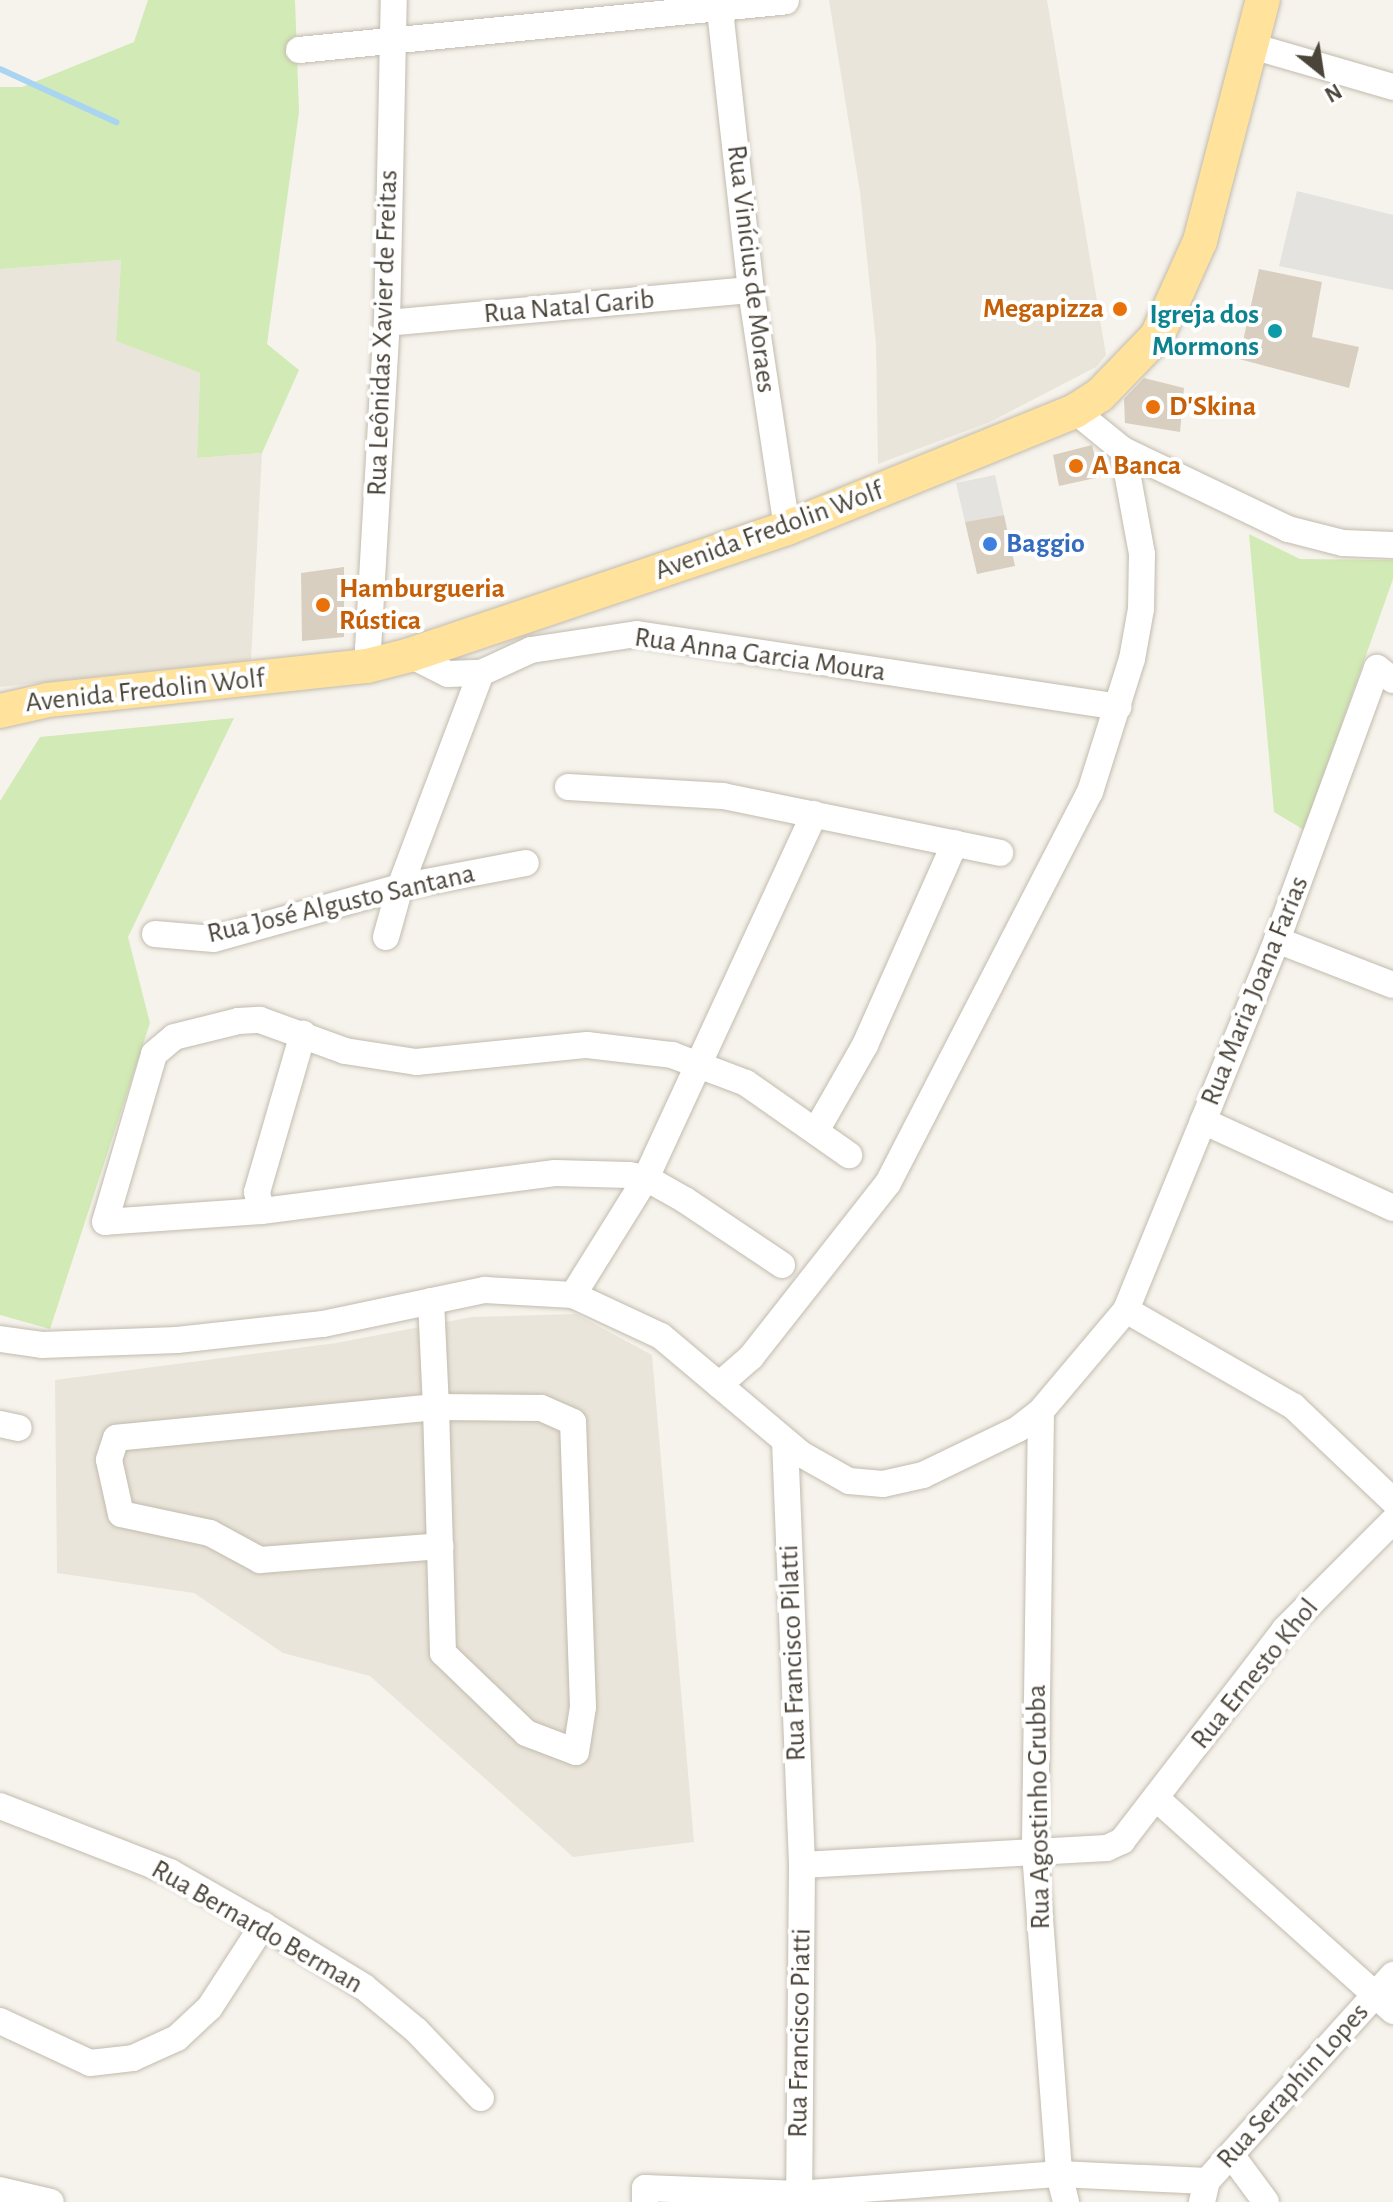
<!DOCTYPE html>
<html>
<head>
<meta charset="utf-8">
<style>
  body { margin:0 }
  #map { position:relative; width:1393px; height:2202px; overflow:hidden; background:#f6f3ec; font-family:"Alegreya Sans",sans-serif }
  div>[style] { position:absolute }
  .residential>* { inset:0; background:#eae5da }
  .green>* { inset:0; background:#d2eab5 }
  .parking>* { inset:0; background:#e5e3e0 }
  .stream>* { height:6px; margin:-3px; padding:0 3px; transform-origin:3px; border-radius:3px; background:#a9d4f2 }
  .building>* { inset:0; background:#d8cfc1 }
  .roads { filter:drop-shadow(0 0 2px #c2bbae) drop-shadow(0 0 2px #c2bbae) }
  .minor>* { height:26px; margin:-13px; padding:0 13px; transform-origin:13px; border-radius:13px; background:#fff }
  .major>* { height:34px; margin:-17px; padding:0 17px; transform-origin:17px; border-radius:17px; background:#ffe39c }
  .dots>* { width:22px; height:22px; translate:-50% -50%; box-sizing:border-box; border:4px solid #fff; border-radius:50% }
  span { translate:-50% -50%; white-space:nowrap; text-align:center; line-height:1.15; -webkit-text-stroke:8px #fff; paint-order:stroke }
  .street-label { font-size:28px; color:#4b4439 }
  .food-label { font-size:28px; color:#c56008; font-weight:700 }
  .right { translate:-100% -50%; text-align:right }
  .left { translate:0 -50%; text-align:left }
  .culture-label { font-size:28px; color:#0d838f; font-weight:700 }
  .shop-label { font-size:28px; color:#366cbe; font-weight:700 }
  .north { position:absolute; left:1281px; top:32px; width:80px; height:80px; -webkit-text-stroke:6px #fff; paint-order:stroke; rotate:150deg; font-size:22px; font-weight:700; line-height:32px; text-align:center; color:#4b4439 }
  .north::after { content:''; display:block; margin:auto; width:28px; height:36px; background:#4b4439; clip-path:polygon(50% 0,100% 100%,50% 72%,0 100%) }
</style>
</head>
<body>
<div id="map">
  <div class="residential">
    <div style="clip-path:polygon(829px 0,1047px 0,1106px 355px,1096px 367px,990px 422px,878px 464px,876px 344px,860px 192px)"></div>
    <div style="clip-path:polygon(121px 260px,116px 341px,200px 373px,197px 458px,262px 453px,251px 660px,0 687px,0 269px)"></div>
    <div style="clip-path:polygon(576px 1314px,652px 1355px,694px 1842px,573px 1857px,370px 1676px,283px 1653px,194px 1593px,57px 1573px,55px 1380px,336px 1343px,472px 1317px)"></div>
  </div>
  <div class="green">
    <div style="clip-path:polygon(148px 0,295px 0,299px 112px,267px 344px,299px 370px,262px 453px,197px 458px,200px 373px,116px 341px,121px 260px,0 269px,0 87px,22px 87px,134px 42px)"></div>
    <div style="clip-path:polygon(1249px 534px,1300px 559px,1393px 560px,1393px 579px,1304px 830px,1274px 812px)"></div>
    <div style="clip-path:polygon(234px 718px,128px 937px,150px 1023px,50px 1329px,0 1315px,0 801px,40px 737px)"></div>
  </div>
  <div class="parking">
    <div style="clip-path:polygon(1297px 191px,1393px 215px,1393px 290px,1279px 266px)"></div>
    <div style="clip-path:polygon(995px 475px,1004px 515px,965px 522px,956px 483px)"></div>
  </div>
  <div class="stream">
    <div style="left:0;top:69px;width:128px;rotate:24.6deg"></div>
  </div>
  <div class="building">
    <div style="clip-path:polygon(1259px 269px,1322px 282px,1312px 337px,1359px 347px,1349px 388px,1239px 359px)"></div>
    <div style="clip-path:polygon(1144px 378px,1184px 388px,1180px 432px,1125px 423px,1124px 399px)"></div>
    <div style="clip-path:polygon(1092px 445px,1100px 477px,1059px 486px,1053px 455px)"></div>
    <div style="clip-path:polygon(1004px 515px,1015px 566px,977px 574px,965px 522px)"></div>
    <div style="clip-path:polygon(344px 567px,344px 637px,302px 641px,301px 573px)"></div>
  </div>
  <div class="roads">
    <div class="minor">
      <div style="left:720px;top:10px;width:282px;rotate:83.7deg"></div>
      <div style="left:751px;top:290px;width:241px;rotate:81.4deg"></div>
      <div style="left:1252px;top:46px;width:147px;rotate:16.2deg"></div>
      <div style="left:299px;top:50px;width:489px;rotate:-5.7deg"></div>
      <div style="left:387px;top:323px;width:365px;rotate:-5.2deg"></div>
      <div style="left:1075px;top:411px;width:62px;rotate:39.1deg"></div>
      <div style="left:1123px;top:450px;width:183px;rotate:25.6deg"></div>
      <div style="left:1288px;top:529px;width:57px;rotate:14.3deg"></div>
      <div style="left:1343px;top:543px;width:50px;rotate:2.3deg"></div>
      <div style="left:410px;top:655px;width:42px;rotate:26.6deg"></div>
      <div style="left:448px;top:674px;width:33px;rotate:-2deg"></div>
      <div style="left:481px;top:673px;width:55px;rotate:-24.7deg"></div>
      <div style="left:531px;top:650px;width:107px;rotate:-8.6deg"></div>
      <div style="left:637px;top:634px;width:487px;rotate:8.6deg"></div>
      <div style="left:367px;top:666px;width:344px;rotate:-86.7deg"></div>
      <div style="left:387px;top:323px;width:323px;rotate:-88.8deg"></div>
      <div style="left:568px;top:787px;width:155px;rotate:3.3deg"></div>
      <div style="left:723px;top:796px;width:283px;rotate:11.6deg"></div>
      <div style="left:155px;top:934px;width:59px;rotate:4.8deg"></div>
      <div style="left:214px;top:939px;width:193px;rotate:-15.6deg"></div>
      <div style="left:400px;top:887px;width:128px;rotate:-10.8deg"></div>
      <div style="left:386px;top:937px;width:52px;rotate:-74.4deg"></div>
      <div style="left:400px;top:887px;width:229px;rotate:-69.3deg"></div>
      <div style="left:1277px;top:940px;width:124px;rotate:21.2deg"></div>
      <div style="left:1203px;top:1121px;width:209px;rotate:24.6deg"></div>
      <div style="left:816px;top:1131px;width:99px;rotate:-60.3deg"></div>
      <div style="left:865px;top:1045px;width:221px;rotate:-66deg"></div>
      <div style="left:261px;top:1211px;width:19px;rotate:-102deg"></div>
      <div style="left:257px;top:1192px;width:165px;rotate:-73.8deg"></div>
      <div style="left:782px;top:1265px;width:117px;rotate:-146.2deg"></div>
      <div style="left:685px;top:1200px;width:45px;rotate:-150.6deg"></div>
      <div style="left:646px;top:1178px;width:17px;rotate:-170deg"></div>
      <div style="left:629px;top:1175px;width:74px;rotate:-178.5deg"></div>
      <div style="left:555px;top:1173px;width:296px;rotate:172.6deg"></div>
      <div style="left:261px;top:1211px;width:156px;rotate:176deg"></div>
      <div style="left:105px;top:1222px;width:175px;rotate:-73.7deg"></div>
      <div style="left:154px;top:1054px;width:26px;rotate:-40deg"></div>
      <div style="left:174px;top:1037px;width:66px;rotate:-14deg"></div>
      <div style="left:238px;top:1021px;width:22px;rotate:-3deg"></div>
      <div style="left:260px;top:1020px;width:90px;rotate:20deg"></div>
      <div style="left:345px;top:1051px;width:72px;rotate:8.8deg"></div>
      <div style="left:416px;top:1062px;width:172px;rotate:-5.7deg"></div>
      <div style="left:587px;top:1045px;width:86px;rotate:6.7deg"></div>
      <div style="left:672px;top:1055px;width:79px;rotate:20.7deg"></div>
      <div style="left:746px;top:1083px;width:126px;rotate:35deg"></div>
      <div style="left:573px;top:1295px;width:138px;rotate:-58deg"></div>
      <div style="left:646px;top:1178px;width:401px;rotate:-65.2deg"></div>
      <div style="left:431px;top:1301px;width:106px;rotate:87.3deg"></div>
      <div style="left:436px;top:1407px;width:139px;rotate:88.4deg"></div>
      <div style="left:440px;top:1546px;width:107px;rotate:88.4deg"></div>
      <div style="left:443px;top:1653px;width:115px;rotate:43.9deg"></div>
      <div style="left:526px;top:1733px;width:53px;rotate:20.8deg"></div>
      <div style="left:576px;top:1752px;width:46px;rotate:-81.2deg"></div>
      <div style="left:583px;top:1707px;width:285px;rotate:-92deg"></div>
      <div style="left:573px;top:1422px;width:35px;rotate:-156deg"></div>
      <div style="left:541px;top:1408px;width:105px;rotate:-179.5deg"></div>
      <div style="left:436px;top:1407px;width:321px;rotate:174.5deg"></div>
      <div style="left:116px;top:1438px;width:23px;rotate:108deg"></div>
      <div style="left:109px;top:1460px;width:55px;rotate:77.5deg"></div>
      <div style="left:121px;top:1514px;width:91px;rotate:12.1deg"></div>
      <div style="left:210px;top:1533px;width:57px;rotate:28.4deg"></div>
      <div style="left:260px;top:1560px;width:181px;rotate:-4.4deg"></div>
      <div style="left:1126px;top:1310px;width:193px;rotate:29.9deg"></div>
      <div style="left:1293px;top:1406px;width:138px;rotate:43.5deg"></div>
      <div style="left:0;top:1339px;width:42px;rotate:8.1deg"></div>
      <div style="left:42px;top:1345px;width:135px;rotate:-2.1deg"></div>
      <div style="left:177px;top:1340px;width:147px;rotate:-6.3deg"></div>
      <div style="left:323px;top:1324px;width:166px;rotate:-11.9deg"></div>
      <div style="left:485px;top:1290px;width:88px;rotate:3.3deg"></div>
      <div style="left:573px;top:1295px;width:97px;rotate:25deg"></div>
      <div style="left:661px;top:1336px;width:183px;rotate:40.1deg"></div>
      <div style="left:801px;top:1454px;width:55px;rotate:29.4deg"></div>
      <div style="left:849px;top:1481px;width:34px;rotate:5deg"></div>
      <div style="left:883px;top:1484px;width:41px;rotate:-12.7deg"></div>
      <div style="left:923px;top:1475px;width:106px;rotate:-25.8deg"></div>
      <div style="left:1018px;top:1429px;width:29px;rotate:-38deg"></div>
      <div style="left:1041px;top:1411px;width:132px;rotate:-49.9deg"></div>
      <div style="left:1126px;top:1310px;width:400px;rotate:-67.8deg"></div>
      <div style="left:1277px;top:940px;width:290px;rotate:-69.8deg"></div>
      <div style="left:1377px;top:668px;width:20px;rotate:37deg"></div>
      <div style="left:719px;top:1385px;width:43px;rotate:-41.2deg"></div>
      <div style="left:751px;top:1357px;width:221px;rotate:-51.8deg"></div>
      <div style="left:888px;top:1183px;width:440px;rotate:-62.7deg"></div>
      <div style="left:1090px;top:792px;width:139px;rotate:-72.5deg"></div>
      <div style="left:1132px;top:659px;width:51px;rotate:-79.8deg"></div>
      <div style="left:1141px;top:609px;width:55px;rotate:-89deg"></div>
      <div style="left:1142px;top:554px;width:106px;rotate:-100.4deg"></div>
      <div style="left:1041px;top:1411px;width:441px;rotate:90.8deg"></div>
      <div style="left:1035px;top:1852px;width:323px;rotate:85.7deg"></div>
      <div style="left:1059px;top:2174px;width:29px;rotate:76deg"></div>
      <div style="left:0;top:1424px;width:19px;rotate:12deg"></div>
      <div style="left:785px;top:1441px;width:424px;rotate:87.7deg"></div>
      <div style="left:802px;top:1865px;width:337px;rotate:90.5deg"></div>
      <div style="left:1156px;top:1798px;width:319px;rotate:41.9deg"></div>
      <div style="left:0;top:1806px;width:182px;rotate:21.2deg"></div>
      <div style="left:170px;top:1872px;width:107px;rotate:29.7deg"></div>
      <div style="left:263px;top:1925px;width:119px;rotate:31.5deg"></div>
      <div style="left:364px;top:1987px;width:67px;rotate:39.6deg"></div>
      <div style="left:416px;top:2030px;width:94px;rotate:46.3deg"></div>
      <div style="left:802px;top:1865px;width:305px;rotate:-3.2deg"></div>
      <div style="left:1107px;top:1848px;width:17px;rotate:-25deg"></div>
      <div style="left:1122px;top:1841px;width:267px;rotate:-52.4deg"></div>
      <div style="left:1285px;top:1629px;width:153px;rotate:-45deg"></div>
      <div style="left:0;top:2021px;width:99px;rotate:25deg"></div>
      <div style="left:90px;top:2063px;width:43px;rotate:-6.6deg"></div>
      <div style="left:133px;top:2058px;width:48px;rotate:-24.4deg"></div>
      <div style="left:177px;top:2038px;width:45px;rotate:-43.2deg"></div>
      <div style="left:210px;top:2007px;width:98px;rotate:-57.1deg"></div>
      <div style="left:1232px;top:2156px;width:57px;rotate:53.5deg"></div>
      <div style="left:0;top:2190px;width:52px;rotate:13.2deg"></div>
      <div style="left:645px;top:2202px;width:14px;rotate:-90deg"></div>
      <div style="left:645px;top:2188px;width:153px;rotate:2.2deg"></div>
      <div style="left:798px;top:2194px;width:262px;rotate:-4.4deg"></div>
      <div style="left:1059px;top:2174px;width:148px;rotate:2.7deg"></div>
      <div style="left:1202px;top:2202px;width:22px;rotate:-77deg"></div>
      <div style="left:1207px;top:2181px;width:278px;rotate:-47.9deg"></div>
    </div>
    <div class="major">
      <div style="left:0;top:711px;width:49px;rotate:-12.9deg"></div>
      <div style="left:48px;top:700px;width:321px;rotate:-6.1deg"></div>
      <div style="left:367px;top:666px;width:44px;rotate:-14.3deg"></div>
      <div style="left:410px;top:655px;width:398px;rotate:-18.6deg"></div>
      <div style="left:787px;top:528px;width:311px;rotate:-22.1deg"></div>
      <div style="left:1075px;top:411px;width:30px;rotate:-33deg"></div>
      <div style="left:1100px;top:395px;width:82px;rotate:-46deg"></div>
      <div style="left:1157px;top:336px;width:51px;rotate:-65.5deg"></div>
      <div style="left:1178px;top:290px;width:54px;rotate:-65.8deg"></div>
      <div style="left:1200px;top:241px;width:249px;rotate:-75.4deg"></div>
    </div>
  </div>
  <div class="dots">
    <div style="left:1120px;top:309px;background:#e8710a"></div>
    <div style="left:1275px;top:331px;background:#0f9aa8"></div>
    <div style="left:1153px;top:407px;background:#e8710a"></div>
    <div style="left:1076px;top:466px;background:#e8710a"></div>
    <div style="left:990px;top:544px;background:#3f7fe0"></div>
    <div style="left:323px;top:605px;background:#e8710a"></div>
  </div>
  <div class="street-label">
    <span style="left:751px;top:269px;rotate:83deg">Rua Vinícius de Moraes</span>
    <span style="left:569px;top:307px;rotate:-5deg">Rua Natal Garib</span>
    <span style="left:383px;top:333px;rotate:-88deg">Rua Leônidas Xavier de Freitas</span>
    <span style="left:769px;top:531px;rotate:-20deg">Avenida Fredolin Wolf</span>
    <span style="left:760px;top:655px;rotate:8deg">Rua Anna Garcia Moura</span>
    <span style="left:145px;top:691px;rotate:-6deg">Avenida Fredolin Wolf</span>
    <span style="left:341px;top:904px;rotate:-13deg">Rua José Algusto Santana</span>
    <span style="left:1255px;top:991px;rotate:-68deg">Rua Maria Joana Farias</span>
    <span style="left:793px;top:1653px;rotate:-92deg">Rua Francisco Pilatti</span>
    <span style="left:1255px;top:1674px;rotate:-51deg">Rua Ernesto Khol</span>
    <span style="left:1039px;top:1807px;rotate:-91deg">Rua Agostinho Grubba</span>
    <span style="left:257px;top:1927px;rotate:30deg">Rua Bernardo Berman</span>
    <span style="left:800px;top:2033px;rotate:-89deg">Rua Francisco Piatti</span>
    <span style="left:1293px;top:2086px;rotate:-48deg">Rua Seraphin Lopes</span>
  </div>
  <div class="food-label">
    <span class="right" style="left:1104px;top:309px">Megapizza</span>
    <span class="left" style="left:1169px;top:407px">D'Skina</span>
    <span class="left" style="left:1092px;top:466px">A Banca</span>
    <span class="left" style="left:339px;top:605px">Hamburgueria<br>Rústica</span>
  </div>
  <div class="culture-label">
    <span class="right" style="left:1259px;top:331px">Igreja dos<br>Mormons</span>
  </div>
  <div class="shop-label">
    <span class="left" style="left:1006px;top:544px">Baggio</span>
  </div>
  <div class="north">N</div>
</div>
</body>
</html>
